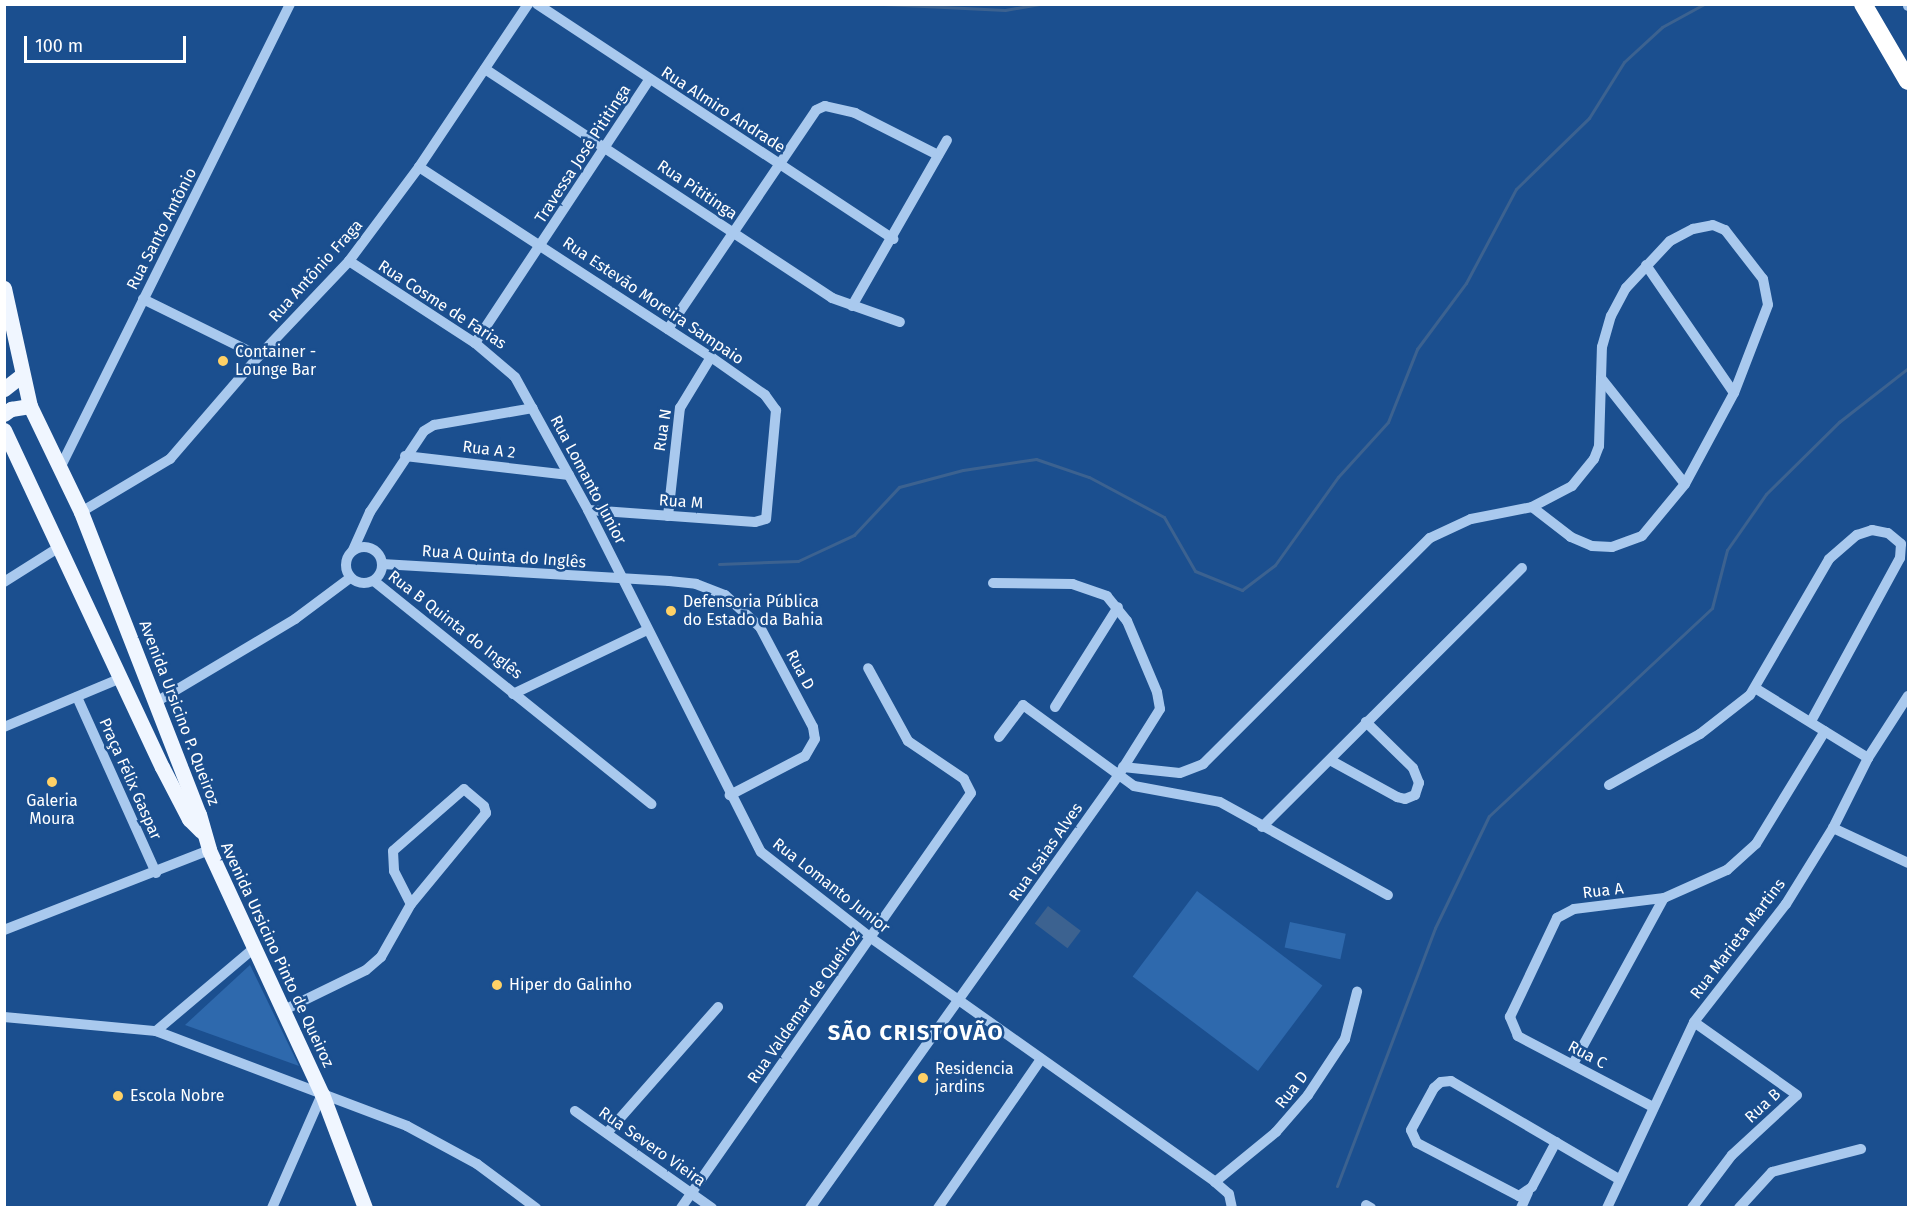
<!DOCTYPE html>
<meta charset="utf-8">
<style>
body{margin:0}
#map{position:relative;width:1913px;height:1212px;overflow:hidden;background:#1b4f8f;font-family:"Fira Sans",sans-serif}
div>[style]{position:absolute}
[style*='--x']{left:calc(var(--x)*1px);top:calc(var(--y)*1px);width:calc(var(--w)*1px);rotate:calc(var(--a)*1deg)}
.green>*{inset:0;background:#2e69ad;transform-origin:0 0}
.water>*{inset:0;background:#3c6290;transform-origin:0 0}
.stream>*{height:3px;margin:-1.5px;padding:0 1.5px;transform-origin:1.5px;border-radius:1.5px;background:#3c6290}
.minor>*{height:10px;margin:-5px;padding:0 5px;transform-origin:5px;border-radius:5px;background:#a9c9ee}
.minor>.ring{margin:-5px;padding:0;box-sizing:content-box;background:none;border:10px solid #a9c9ee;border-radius:50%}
.major>*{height:15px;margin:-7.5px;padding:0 7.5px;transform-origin:7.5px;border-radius:7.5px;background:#f0f6ff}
.highway>*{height:18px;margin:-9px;padding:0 9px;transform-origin:9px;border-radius:9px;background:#fff}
.dots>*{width:16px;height:16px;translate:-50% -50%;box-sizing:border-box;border:3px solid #1b4f8f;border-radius:50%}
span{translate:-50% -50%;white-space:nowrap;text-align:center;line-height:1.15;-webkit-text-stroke:5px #1b4f8f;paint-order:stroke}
.street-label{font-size:16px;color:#fff}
.poi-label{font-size:16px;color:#fff}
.left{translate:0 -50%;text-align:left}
.district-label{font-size:22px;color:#fff;font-weight:700;letter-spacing:1.5px}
.frame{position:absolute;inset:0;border:6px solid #fff;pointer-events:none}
.scale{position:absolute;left:24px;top:36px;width:162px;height:27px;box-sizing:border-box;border:3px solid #fff;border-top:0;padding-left:8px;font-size:18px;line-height:21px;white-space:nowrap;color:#fff;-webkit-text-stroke:4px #1b4f8f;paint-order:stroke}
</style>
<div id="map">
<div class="green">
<div style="left:1197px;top:891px;width:157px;height:107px;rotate:37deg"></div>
<div style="left:1290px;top:922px;width:57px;height:26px;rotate:12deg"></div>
<div style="clip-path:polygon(250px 965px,299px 1066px,185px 1025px)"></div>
</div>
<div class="water">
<div style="left:1048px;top:906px;width:41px;height:22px;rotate:37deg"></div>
</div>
<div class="stream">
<div style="--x:883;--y:4;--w:122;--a:2.8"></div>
<div style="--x:1005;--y:10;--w:35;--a:-10"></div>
<div style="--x:719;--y:564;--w:79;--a:-2.2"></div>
<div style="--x:798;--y:561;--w:62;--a:-24.9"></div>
<div style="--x:854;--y:535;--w:66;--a:-46.8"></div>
<div style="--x:899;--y:487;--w:66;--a:-14.9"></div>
<div style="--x:963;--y:470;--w:74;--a:-8.6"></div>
<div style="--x:1036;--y:459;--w:56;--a:18.8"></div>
<div style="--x:1089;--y:477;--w:85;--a:28.1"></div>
<div style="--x:1164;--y:517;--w:62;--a:60.1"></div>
<div style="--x:1195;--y:571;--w:51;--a:22"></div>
<div style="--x:1242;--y:590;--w:41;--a:-37.1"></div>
<div style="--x:1275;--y:565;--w:108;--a:-54.4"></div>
<div style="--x:1338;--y:477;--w:74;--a:-47.7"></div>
<div style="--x:1388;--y:422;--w:79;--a:-68.3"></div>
<div style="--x:1417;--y:349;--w:82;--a:-53.4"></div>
<div style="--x:1466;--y:283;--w:106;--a:-62"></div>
<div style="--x:1516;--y:189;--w:102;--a:-44.2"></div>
<div style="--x:1589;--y:118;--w:66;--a:-58"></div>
<div style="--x:1624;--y:62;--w:52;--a:-42.6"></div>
<div style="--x:1662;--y:27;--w:48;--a:-28.7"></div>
<div style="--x:1337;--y:1186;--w:276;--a:-69.2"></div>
<div style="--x:1435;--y:928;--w:124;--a:-64.3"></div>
<div style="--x:1489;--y:816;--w:305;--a:-43"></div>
<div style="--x:1712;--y:608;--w:60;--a:-75.5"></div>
<div style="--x:1727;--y:550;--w:68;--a:-55.1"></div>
<div style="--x:1766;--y:494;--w:103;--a:-44.6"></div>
<div style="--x:1839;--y:422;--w:88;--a:-38"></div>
</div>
<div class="minor">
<div style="--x:537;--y:4;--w:427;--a:33.4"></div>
<div style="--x:1908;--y:4;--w:2;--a:90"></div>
<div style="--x:485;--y:69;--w:416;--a:33.4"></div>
<div style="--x:832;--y:298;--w:72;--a:19.4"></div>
<div style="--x:419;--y:167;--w:348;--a:33.1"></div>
<div style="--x:711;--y:357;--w:66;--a:35.1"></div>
<div style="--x:765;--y:395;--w:19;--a:54"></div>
<div style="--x:776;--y:410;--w:109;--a:95.2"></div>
<div style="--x:766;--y:519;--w:11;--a:165"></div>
<div style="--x:755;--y:522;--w:167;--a:-175.9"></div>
<div style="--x:349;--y:261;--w:150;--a:33.1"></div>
<div style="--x:475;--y:343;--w:52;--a:40.4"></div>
<div style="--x:515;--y:377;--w:152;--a:61.2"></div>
<div style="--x:588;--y:510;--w:383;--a:63.2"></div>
<div style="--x:761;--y:852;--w:140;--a:38"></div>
<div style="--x:871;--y:938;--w:422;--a:35.3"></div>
<div style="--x:1215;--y:1182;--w:18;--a:41"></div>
<div style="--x:1229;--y:1194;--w:14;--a:78"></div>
<div style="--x:1646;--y:265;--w:155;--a:55.5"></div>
<div style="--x:143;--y:299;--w:129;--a:26.2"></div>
<div style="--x:852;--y:306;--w:191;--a:-60.2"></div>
<div style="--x:668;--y:329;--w:264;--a:-55.9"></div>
<div style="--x:816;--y:110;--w:10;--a:-24"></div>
<div style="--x:825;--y:106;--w:31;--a:13"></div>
<div style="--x:855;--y:113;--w:93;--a:26.8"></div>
<div style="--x:475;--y:343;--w:315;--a:-56.5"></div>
<div style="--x:1601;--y:378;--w:135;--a:51.6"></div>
<div style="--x:405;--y:456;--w:165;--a:6.6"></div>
<div style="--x:60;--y:468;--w:518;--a:-63.63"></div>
<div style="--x:81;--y:512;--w:104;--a:-30.8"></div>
<div style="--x:170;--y:459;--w:136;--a:-49.2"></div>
<div style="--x:259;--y:356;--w:131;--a:-46.5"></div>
<div style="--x:349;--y:261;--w:117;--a:-53.3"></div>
<div style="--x:419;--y:167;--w:196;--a:-56.2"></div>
<div style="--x:668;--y:516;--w:109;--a:-83.7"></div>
<div style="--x:680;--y:408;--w:60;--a:-58.7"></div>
<div class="ring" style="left:346px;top:547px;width:26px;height:26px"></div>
<div style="--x:353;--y:550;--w:42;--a:-65.9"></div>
<div style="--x:370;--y:512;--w:97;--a:-56.3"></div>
<div style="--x:424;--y:431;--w:12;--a:-31"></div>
<div style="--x:434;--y:425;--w:100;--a:-9.7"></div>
<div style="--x:382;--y:564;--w:288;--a:3.4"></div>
<div style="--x:669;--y:581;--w:27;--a:6"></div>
<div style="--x:696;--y:584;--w:31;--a:21"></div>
<div style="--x:725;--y:595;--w:47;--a:42.4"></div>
<div style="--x:760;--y:627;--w:113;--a:62.1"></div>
<div style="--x:813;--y:727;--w:12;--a:81"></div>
<div style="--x:815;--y:739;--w:20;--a:120"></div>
<div style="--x:805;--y:756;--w:85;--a:152.5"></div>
<div style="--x:374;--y:581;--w:356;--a:38.8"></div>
<div style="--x:4;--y:582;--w:67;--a:-32.3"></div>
<div style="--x:1755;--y:688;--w:133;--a:31.8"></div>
<div style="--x:513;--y:694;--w:148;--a:-25.5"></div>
<div style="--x:77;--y:697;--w:193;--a:65.8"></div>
<div style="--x:156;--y:702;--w:162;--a:-30.8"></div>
<div style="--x:295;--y:619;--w:69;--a:-36.7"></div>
<div style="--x:1055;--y:707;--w:118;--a:-57.8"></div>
<div style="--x:4;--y:727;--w:127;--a:-22.7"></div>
<div style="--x:999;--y:737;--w:40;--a:-53"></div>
<div style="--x:1023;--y:705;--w:137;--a:36.1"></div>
<div style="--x:1134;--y:786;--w:87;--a:10.5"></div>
<div style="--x:1220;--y:802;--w:192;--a:29"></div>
<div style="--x:1330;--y:760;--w:77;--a:28.9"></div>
<div style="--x:1397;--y:797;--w:8;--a:14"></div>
<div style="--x:1405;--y:799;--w:11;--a:-22"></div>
<div style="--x:1415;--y:795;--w:13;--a:-72"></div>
<div style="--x:1419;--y:783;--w:16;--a:-112"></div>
<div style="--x:1413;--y:768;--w:66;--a:-135.6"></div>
<div style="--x:1123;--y:767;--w:57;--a:6"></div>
<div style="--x:1180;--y:773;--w:25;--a:-21"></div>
<div style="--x:1203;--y:764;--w:320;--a:-44.9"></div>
<div style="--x:1430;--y:538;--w:45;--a:-24.9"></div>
<div style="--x:1471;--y:519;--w:62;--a:-11.1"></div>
<div style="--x:1532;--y:507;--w:45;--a:-27.7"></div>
<div style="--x:1572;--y:486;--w:35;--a:-51"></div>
<div style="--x:1594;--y:459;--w:14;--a:-69"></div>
<div style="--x:1599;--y:446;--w:99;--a:-88.3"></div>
<div style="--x:1602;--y:347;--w:32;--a:-74"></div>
<div style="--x:1611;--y:316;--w:32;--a:-62"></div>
<div style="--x:1626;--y:288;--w:64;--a:-46.9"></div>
<div style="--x:1670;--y:241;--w:26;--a:-28"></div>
<div style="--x:1693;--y:229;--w:20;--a:-11"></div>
<div style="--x:1713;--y:225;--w:13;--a:23"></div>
<div style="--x:1725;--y:230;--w:62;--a:52.2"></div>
<div style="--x:1763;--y:279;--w:26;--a:79"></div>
<div style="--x:1768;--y:305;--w:94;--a:111.1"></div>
<div style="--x:1734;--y:393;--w:103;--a:118.3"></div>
<div style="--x:1685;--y:484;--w:67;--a:129.6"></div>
<div style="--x:1642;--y:536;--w:32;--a:160"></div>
<div style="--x:1612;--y:547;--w:20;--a:-177"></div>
<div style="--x:1592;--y:546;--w:23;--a:-157"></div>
<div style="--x:1571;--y:537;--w:49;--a:-142.4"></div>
<div style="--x:1609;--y:785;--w:104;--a:-29.3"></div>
<div style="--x:1700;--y:734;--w:63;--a:-38"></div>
<div style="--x:1750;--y:695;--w:157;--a:-59.8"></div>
<div style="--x:1829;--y:559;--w:37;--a:-41"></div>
<div style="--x:1857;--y:535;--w:16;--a:-18"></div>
<div style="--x:1872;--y:530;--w:16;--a:11"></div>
<div style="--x:1888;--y:533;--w:17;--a:40"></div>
<div style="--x:1901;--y:544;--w:14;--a:94"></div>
<div style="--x:1900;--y:558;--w:186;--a:118.6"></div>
<div style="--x:1262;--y:827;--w:367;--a:-44.9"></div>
<div style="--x:1833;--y:828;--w:83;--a:25"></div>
<div style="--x:4;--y:930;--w:220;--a:-21.3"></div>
<div style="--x:282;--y:1011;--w:93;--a:-26"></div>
<div style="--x:366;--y:970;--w:20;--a:-41"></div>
<div style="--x:381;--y:957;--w:61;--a:-60.5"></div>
<div style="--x:411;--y:904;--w:118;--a:-50.5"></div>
<div style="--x:486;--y:813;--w:7;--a:-106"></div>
<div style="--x:484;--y:806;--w:26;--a:-140"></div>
<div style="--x:464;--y:789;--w:94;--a:138.9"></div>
<div style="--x:393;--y:851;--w:20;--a:87"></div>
<div style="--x:394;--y:871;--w:37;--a:63"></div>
<div style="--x:4;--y:1017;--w:153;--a:5.3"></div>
<div style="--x:156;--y:1031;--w:268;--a:20.7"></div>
<div style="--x:407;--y:1126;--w:80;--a:28.5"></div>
<div style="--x:477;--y:1164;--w:74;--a:36.7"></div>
<div style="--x:156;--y:1031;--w:127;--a:-40.2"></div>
<div style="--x:1573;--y:1064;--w:189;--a:-61.3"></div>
<div style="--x:1653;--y:1107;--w:153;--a:-152.3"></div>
<div style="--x:1518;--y:1036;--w:21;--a:-113"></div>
<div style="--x:1510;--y:1017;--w:110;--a:-64.6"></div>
<div style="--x:1557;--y:918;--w:19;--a:-28"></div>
<div style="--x:1574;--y:909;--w:91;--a:-7"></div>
<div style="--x:1664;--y:898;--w:69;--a:-24"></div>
<div style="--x:1727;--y:870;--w:39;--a:-42"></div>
<div style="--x:1756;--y:844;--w:132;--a:-58.6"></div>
<div style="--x:575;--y:1111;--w:168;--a:35.3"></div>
<div style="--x:607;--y:1133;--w:168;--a:-48.6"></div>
<div style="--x:1556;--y:1142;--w:51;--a:118.1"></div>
<div style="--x:1532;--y:1187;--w:16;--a:145"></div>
<div style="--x:1519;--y:1196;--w:115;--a:-152.5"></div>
<div style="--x:1417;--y:1143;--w:14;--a:-115"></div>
<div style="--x:1411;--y:1130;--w:48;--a:-61.3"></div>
<div style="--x:1434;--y:1088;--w:9;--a:-41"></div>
<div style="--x:1441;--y:1082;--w:10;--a:-6"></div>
<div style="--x:1451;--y:1081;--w:194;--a:30.3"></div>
<div style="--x:1215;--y:1182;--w:79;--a:-39.3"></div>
<div style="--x:1276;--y:1132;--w:49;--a:-49.1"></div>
<div style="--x:1308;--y:1095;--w:67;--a:-56.5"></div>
<div style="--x:1345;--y:1039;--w:49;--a:-75.7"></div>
<div style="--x:1366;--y:1205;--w:6;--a:31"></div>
<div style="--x:272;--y:1208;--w:124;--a:-66.3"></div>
<div style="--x:681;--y:1208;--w:506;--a:-55.05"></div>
<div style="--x:971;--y:793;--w:16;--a:-117"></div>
<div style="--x:964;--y:779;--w:68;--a:-145.8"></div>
<div style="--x:908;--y:741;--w:83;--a:-118.7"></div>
<div style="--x:810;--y:1208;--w:531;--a:-54.51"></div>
<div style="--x:1118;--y:776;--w:79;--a:-57.9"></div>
<div style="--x:1160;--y:709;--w:17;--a:-100"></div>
<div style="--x:1157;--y:692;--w:77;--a:-112.9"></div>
<div style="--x:1127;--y:621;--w:32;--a:-129"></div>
<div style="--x:1107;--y:596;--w:36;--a:-161"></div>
<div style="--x:1073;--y:584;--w:80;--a:-179.3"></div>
<div style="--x:938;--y:1208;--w:181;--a:-55.3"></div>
<div style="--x:1521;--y:1208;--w:17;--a:-66"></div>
<div style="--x:1607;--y:1208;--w:205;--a:-64.9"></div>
<div style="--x:1694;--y:1022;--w:150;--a:-52.1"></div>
<div style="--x:1786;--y:904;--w:89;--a:-58.3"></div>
<div style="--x:1833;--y:828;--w:78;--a:-63.4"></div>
<div style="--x:1868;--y:758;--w:74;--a:-57.2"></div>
<div style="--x:1692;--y:1208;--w:66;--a:-53"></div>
<div style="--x:1732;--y:1155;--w:88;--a:-42.7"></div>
<div style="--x:1797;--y:1095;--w:126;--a:-144.7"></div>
<div style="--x:1739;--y:1208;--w:49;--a:-47.5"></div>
<div style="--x:1772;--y:1172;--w:92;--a:-14.5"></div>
</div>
<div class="major">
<div style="--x:4;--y:288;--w:121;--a:77.6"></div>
<div style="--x:30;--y:406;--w:118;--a:64.3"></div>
<div style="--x:81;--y:512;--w:324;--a:68.7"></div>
<div style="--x:199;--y:814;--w:37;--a:74"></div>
<div style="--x:209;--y:850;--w:269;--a:65.2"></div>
<div style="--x:322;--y:1094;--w:122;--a:69.3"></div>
<div style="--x:4;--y:389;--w:23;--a:-38"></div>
<div style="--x:4;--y:414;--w:9;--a:-36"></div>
<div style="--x:11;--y:409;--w:19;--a:-9"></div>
<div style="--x:4;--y:430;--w:372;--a:64.9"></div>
<div style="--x:162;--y:767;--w:59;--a:62.6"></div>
<div style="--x:189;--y:819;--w:17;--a:45"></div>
</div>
<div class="highway">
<div style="--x:1863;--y:4;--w:89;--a:59.7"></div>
</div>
<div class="dots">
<div style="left:223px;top:361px;background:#ffd166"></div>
<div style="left:671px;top:611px;background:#ffd166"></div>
<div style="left:52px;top:782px;background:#ffd166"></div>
<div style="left:497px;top:985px;background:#ffd166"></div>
<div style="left:923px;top:1078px;background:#ffd166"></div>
<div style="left:118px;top:1096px;background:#ffd166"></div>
</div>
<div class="street-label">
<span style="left:723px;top:110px;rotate:33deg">Rua Almiro Andrade</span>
<span style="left:583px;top:154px;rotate:-57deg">Travessa José Pititinga</span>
<span style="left:697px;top:190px;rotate:34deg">Rua Pititinga</span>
<span style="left:162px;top:229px;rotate:-63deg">Rua Santo Antônio</span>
<span style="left:316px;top:271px;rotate:-48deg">Rua Antônio Fraga</span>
<span style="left:653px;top:301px;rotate:34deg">Rua Estevão Moreira Sampaio</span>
<span style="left:442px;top:305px;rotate:33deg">Rua Cosme de Farias</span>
<span style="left:663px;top:430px;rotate:-81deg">Rua N</span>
<span style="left:489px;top:450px;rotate:7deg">Rua A 2</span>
<span style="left:588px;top:480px;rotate:62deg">Rua Lomanto Junior</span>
<span style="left:681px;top:502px;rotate:4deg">Rua M</span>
<span style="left:504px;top:557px;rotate:4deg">Rua A Quinta do Inglês</span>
<span style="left:455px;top:625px;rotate:38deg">Rua B Quinta do Inglês</span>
<span style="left:800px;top:670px;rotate:62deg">Rua D</span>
<span style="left:179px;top:713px;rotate:69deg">Avenida Ursicino P. Queiroz</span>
<span style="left:130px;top:779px;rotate:66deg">Praça Félix Gaspar</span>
<span style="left:1046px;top:852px;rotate:-55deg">Rua Isaias Alves</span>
<span style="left:831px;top:886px;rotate:38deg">Rua Lomanto Junior</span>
<span style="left:1603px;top:891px;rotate:-7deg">Rua A</span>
<span style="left:1738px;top:939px;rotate:-53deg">Rua Marieta Martins</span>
<span style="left:277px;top:955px;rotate:65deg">Avenida Ursicino Pinto de Queiroz</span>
<span style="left:804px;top:1007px;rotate:-55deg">Rua Valdemar de Queiroz</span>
<span style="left:1587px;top:1055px;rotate:28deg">Rua C</span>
<span style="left:1292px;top:1090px;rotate:-52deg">Rua D</span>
<span style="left:1763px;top:1106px;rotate:-43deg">Rua B</span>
<span style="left:652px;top:1147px;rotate:35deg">Rua Severo Vieira</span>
</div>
<div class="poi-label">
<span class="left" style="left:235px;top:361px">Container -<br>Lounge Bar</span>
<span class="left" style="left:683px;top:611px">Defensoria Pública<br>do Estado da Bahia</span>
<span style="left:52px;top:810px">Galeria<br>Moura</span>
<span class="left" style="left:509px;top:985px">Hiper do Galinho</span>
<span class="left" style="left:935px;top:1078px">Residencia<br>jardins</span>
<span class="left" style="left:130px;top:1096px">Escola Nobre</span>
</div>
<div class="district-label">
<span style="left:916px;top:1033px">SÃO CRISTOVÃO</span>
</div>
<div class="frame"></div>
<div class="scale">100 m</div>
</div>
